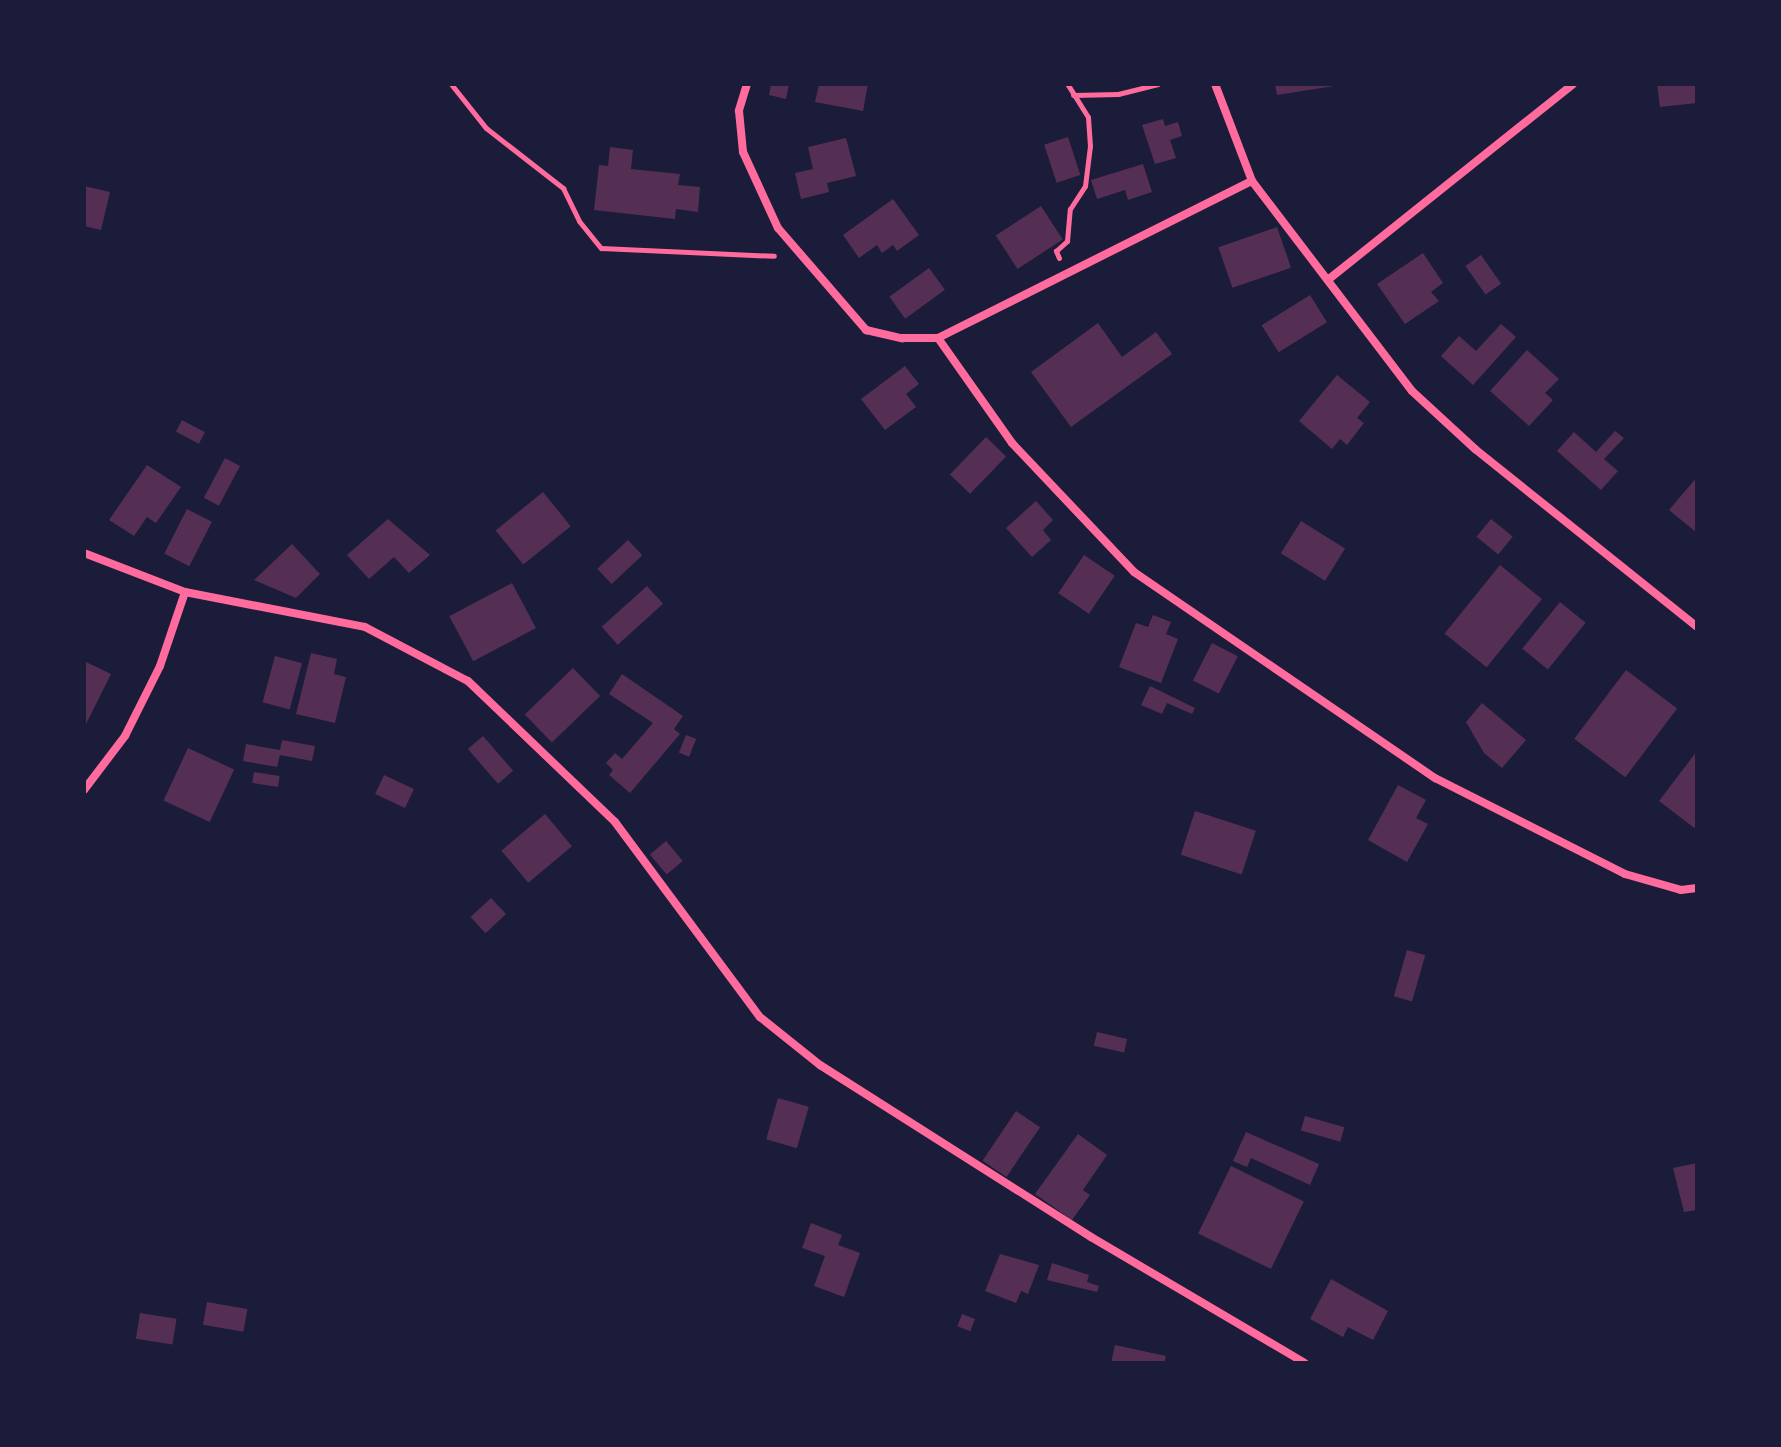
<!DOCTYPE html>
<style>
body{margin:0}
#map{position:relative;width:1781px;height:1447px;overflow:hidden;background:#1b1b3a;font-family:Quicksand,sans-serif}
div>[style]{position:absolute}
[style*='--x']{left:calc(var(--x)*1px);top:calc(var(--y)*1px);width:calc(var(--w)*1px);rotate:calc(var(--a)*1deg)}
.building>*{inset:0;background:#542f53;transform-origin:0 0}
.path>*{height:5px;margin:-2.5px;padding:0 2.5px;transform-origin:2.5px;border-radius:2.5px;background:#ff6b9d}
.minor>*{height:8px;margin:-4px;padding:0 4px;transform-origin:4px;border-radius:4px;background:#ff6b9d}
span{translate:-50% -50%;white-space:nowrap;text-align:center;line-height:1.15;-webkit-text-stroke:8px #1b1b3a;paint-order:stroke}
.frame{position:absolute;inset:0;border:86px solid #1b1b3a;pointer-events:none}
</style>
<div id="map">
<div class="building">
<div style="clip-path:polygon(771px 84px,789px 84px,786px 99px,769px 95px)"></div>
<div style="clip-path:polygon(819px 84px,868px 84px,863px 111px,815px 102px)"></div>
<div style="clip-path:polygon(1275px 84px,1334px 84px,1334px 86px,1277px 95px)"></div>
<div style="clip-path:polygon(1657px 84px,1697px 84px,1697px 103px,1660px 107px)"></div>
<div style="clip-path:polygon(1163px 119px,1165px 126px,1178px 122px,1182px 136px,1170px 140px,1176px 158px,1155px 164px,1142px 125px)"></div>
<div style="left:1068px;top:137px;width:40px;height:25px;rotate:72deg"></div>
<div style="clip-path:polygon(846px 138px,856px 176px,827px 183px,829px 192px,801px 199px,795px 173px,813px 169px,808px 147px)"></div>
<div style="clip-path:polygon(610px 147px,633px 150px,631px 169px,680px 174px,678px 185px,700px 187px,698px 212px,676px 209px,675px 219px,594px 210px,599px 165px,608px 166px)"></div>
<div style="clip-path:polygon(1143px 164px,1152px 192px,1128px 200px,1125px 190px,1097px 199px,1091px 180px)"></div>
<div style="clip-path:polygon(84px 186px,110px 192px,101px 230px,84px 226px)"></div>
<div style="clip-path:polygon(893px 199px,919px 235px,897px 251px,893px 245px,882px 253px,877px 245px,859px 258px,843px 235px)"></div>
<div style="left:1041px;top:206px;width:40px;height:54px;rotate:57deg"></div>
<div style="left:1277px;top:227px;width:43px;height:62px;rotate:71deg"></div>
<div style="clip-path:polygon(1423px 253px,1443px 283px,1431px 292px,1439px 301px,1405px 324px,1377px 284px)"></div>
<div style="left:1481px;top:255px;width:35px;height:19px;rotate:55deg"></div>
<div style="left:929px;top:268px;width:27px;height:49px;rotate:54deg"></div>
<div style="left:1310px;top:295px;width:32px;height:57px;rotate:58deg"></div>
<div style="clip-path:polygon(1098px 323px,1122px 357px,1156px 332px,1172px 354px,1071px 427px,1031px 372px)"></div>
<div style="clip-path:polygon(1501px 324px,1516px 337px,1473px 385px,1441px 356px,1459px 336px,1476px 351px)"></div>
<div style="clip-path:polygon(1527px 350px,1559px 379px,1545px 393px,1553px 400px,1529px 426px,1490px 391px)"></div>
<div style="clip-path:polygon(905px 366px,919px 384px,906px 394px,916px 407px,885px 430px,861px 399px)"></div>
<div style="clip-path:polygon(1337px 375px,1370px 402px,1357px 418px,1364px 423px,1347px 445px,1340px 439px,1332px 449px,1299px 421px)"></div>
<div style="left:182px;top:420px;width:26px;height:13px;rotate:28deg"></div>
<div style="clip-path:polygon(1615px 431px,1624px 438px,1604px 459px,1618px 471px,1601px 490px,1557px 451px,1574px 432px,1596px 452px)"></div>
<div style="left:986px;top:437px;width:28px;height:52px;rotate:44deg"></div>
<div style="left:225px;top:458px;width:17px;height:45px;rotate:28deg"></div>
<div style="clip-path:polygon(147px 465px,181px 487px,156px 523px,147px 517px,134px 536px,109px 520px)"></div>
<div style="clip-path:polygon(1697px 477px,1697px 533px,1669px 510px)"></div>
<div style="left:543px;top:492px;width:44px;height:61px;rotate:51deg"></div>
<div style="clip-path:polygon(1036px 501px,1053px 520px,1043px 530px,1051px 540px,1032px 557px,1006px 528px)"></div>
<div style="left:187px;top:509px;width:28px;height:50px;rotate:27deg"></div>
<div style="clip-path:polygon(388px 519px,430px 555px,409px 573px,394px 557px,369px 579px,347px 555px)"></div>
<div style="left:1491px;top:519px;width:28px;height:23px;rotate:39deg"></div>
<div style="left:1301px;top:521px;width:52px;height:38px;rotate:32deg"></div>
<div style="left:628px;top:540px;width:21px;height:42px;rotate:47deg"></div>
<div style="clip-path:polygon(292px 544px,320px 574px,296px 598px,254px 580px)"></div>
<div style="left:1084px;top:555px;width:37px;height:46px;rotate:34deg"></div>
<div style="left:1500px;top:565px;width:54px;height:88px;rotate:39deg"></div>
<div style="left:512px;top:583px;width:51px;height:71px;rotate:62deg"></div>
<div style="left:647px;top:586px;width:24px;height:61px;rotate:48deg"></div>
<div style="left:1560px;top:602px;width:33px;height:60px;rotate:39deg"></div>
<div style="clip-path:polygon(1153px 615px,1171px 622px,1166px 634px,1178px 639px,1161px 683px,1119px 667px,1136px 623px,1148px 627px)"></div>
<div style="left:1212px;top:643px;width:29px;height:42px;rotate:27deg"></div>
<div style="clip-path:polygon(311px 653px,337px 659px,334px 674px,346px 677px,335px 723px,296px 714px)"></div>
<div style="left:275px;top:656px;width:28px;height:48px;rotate:15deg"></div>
<div style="clip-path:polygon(84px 661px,111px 674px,84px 728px)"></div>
<div style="left:573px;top:668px;width:39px;height:67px;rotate:46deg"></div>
<div style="left:1626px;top:670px;width:64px;height:86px;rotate:37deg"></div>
<div style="clip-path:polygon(622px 674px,683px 716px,674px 729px,680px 734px,630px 793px,609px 775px,613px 770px,606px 763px,615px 753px,622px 759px,653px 723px,609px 694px)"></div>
<div style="clip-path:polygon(1150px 686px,1195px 708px,1192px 714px,1167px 703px,1162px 714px,1141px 705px)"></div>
<div style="clip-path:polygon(1482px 703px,1526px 740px,1502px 768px,1484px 753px,1466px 722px)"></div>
<div style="left:686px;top:735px;width:11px;height:19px;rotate:22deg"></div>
<div style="left:483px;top:736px;width:46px;height:20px;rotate:49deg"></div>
<div style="clip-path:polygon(282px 740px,315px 746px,312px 761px,280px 755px,277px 767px,243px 761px,246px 744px,280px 750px)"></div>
<div style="left:188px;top:748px;width:51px;height:58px;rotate:25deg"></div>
<div style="clip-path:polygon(1697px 751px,1697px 830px,1659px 801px)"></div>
<div style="left:254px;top:772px;width:26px;height:11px;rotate:9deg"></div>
<div style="left:384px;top:775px;width:33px;height:21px;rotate:25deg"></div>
<div style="clip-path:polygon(1398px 785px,1426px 800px,1416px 818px,1428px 824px,1407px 862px,1368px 840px)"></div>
<div style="left:1195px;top:811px;width:64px;height:46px;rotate:18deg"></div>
<div style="left:545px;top:814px;width:42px;height:57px;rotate:50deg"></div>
<div style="left:666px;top:841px;width:26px;height:21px;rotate:50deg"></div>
<div style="left:491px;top:898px;width:22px;height:28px;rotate:47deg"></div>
<div style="left:1407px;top:950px;width:19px;height:48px;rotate:16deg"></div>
<div style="left:1097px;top:1032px;width:31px;height:14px;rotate:13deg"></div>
<div style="left:778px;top:1098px;width:32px;height:43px;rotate:16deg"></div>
<div style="left:1016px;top:1111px;width:29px;height:60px;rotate:34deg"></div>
<div style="left:1305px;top:1116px;width:41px;height:15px;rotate:16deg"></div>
<div style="clip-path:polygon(1246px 1132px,1319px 1164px,1310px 1185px,1251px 1158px,1247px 1167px,1233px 1161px)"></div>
<div style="clip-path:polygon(1078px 1134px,1107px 1155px,1083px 1190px,1090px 1195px,1072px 1220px,1035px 1194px)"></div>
<div style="clip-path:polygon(1697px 1163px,1697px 1210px,1684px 1212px,1673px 1168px)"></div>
<div style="left:1231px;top:1166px;width:81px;height:75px;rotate:26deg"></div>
<div style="clip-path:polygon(811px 1223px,842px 1235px,838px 1245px,860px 1253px,844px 1297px,814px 1286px,825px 1256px,802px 1248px)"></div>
<div style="clip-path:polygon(1000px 1254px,1039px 1265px,1028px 1294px,1021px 1291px,1016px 1303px,985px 1291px)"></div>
<div style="clip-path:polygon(1052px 1263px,1089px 1275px,1087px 1282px,1099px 1286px,1097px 1292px,1047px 1280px)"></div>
<div style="clip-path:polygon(1331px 1279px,1388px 1311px,1373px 1340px,1348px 1327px,1343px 1337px,1310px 1319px)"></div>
<div style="left:207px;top:1302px;width:41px;height:23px;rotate:10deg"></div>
<div style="left:140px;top:1313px;width:37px;height:26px;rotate:9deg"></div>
<div style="left:962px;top:1314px;width:14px;height:13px;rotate:21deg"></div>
<div style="clip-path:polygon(1115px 1345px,1166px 1356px,1164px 1363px,1111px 1363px)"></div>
</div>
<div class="path">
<div style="--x:451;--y:84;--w:56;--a:51.5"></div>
<div style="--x:486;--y:128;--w:98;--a:37.9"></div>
<div style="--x:563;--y:188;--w:37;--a:64"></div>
<div style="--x:579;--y:221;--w:35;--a:51"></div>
<div style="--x:601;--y:248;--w:173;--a:2.6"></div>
<div style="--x:1073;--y:95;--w:45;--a:-1.3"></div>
<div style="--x:1118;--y:94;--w:41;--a:-14"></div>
<div style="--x:1059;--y:258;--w:8;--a:-113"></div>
<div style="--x:1056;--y:251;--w:15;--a:-42"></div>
<div style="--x:1067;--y:241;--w:32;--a:-85"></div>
<div style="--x:1070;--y:209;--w:27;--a:-57"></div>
<div style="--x:1085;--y:186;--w:40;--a:-82.9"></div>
<div style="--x:1090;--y:146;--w:29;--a:-94"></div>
<div style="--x:1088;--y:117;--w:39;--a:-122"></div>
</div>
<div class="minor">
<div style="--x:747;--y:84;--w:28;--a:107"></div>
<div style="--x:739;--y:111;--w:41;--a:84.4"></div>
<div style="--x:743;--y:152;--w:84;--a:65.3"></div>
<div style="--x:778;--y:228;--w:135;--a:49.2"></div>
<div style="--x:866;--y:330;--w:37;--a:13"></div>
<div style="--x:902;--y:338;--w:36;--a:0"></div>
<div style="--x:938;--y:338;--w:128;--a:54.8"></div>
<div style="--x:1012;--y:443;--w:178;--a:46.6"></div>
<div style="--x:1134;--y:572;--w:365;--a:34.4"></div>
<div style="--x:1435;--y:778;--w:213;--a:26.8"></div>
<div style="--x:1625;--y:874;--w:58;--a:15.9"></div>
<div style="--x:1681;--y:890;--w:16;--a:-7"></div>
<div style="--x:1215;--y:84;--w:104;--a:69.1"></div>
<div style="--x:1252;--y:181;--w:264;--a:52.7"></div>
<div style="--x:1412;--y:391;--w:86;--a:42.6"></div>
<div style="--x:1475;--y:449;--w:285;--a:38.7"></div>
<div style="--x:1329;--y:279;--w:312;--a:-38.6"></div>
<div style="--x:938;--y:338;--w:351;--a:-26.6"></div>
<div style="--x:84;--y:553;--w:108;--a:21.1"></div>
<div style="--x:185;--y:592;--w:183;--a:11"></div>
<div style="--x:365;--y:627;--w:116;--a:27.7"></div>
<div style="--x:468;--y:681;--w:204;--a:43.8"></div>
<div style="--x:615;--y:822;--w:243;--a:53.4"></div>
<div style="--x:760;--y:1017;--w:77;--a:38.7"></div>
<div style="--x:820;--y:1065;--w:321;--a:32.4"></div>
<div style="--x:1091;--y:1237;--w:248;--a:30.5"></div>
<div style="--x:84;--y:790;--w:68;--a:-52.8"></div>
<div style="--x:125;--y:736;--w:78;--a:-63.4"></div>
<div style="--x:160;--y:666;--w:78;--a:-71.3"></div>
</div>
<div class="frame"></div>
</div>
